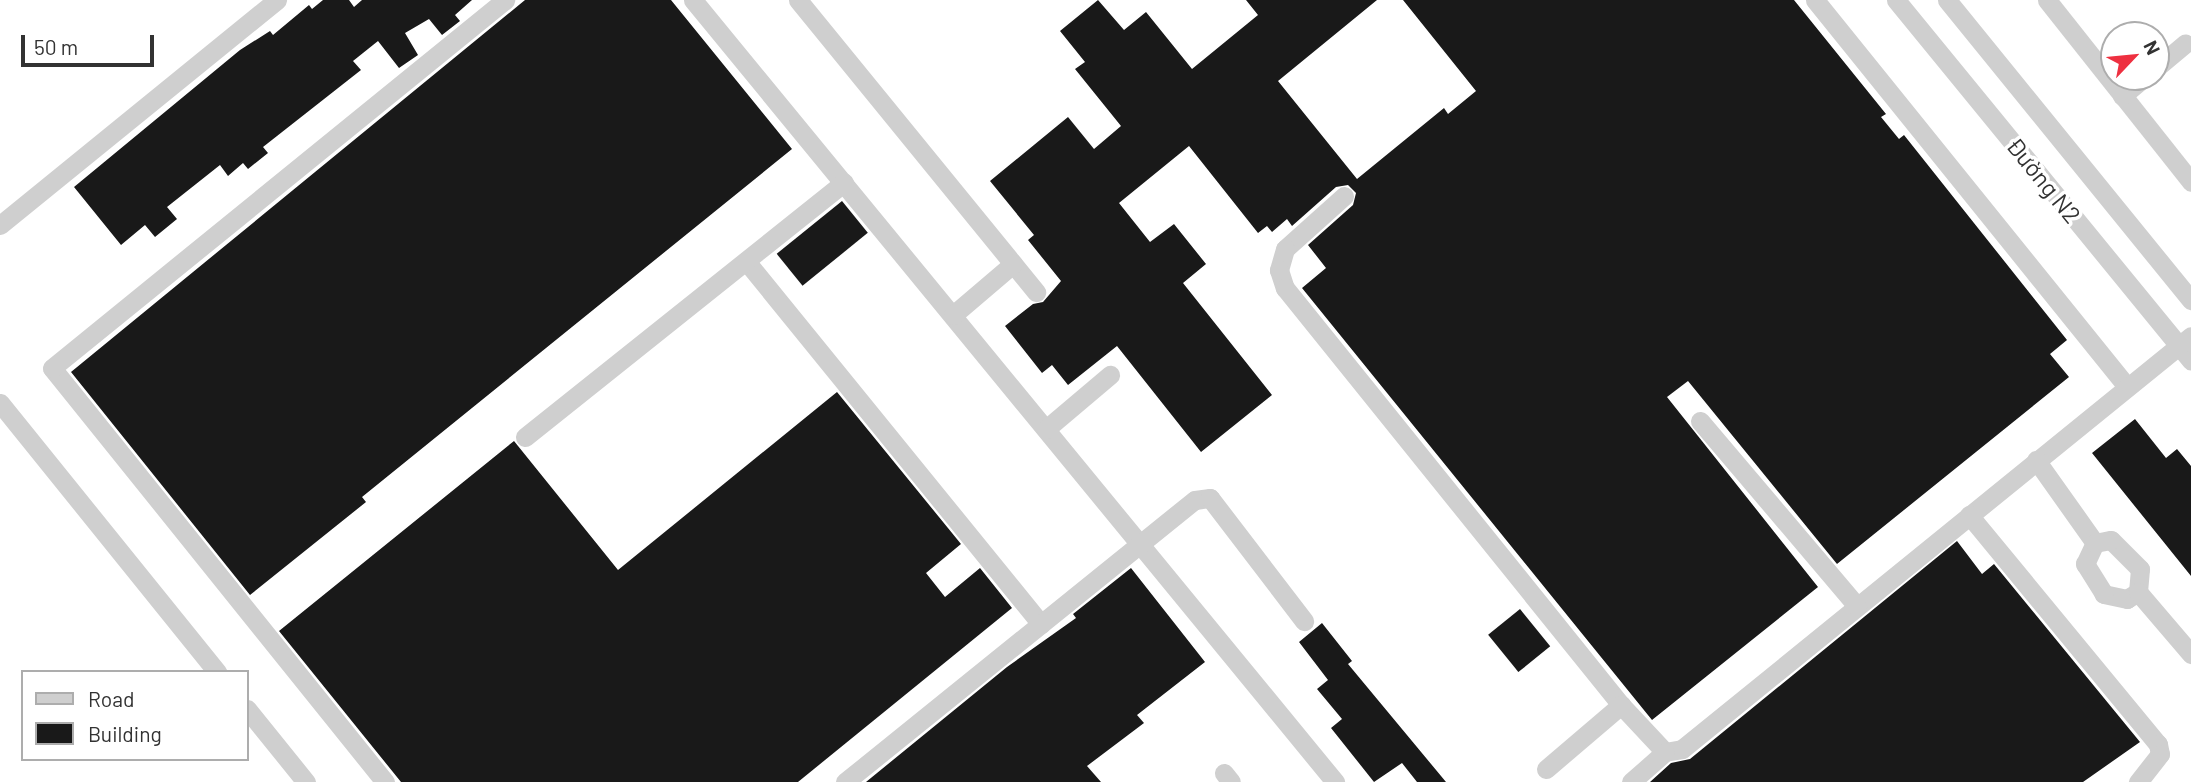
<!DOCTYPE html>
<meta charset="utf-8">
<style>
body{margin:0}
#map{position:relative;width:2191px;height:782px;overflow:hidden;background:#fff;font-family:Barlow,sans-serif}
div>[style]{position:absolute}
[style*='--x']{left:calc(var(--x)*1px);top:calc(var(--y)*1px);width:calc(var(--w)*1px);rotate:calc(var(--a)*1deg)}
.building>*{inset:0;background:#191919;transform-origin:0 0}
.minor>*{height:19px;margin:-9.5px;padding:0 9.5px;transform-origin:9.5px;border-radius:9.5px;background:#cfcfcf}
span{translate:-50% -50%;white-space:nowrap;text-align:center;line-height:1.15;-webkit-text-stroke:7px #fff;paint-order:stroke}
.street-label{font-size:24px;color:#323232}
.legend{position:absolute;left:21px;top:670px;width:228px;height:91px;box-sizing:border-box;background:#fff;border:2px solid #adadad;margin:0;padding:9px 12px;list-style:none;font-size:21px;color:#323232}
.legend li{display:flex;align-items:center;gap:14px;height:35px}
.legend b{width:35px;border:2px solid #adadad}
.north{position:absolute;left:2100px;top:21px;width:70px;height:70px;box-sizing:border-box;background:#fff;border:2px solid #adadad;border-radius:50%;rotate:64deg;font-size:19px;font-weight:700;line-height:28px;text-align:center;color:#323232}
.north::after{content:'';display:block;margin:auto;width:24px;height:32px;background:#ee3040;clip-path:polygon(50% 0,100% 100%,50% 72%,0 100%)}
.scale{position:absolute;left:21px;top:35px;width:133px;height:32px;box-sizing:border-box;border:4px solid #323232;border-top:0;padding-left:9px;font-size:21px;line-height:24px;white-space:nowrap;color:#323232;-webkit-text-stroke:5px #fff;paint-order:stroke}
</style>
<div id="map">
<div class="building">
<div style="clip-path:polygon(323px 0,349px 0,354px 7px,362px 0,472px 0,455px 15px,460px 21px,442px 35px,429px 19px,405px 33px,418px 55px,399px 68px,378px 41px,353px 61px,361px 70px,263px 147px,268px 153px,248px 169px,243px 163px,228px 176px,220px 165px,167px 207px,177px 219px,155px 237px,145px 225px,121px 245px,74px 187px,240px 50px,270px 31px,273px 35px,309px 5px,312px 9px)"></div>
<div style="clip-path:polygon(525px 0,671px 0,792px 149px,362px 497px,366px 502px,250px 595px,71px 372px)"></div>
<div style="clip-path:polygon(1098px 0,1124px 30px,1146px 12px,1192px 69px,1258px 15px,1246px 0,1377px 0,1278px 81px,1357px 179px,1444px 108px,1448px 114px,1476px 91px,1403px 0,1794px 0,1886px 114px,1881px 117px,1899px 139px,1904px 135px,2067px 340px,2050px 354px,2069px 377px,1837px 564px,1688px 381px,1667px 397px,1818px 587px,1652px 720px,1302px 288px,1326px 268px,1308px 245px,1353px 205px,1356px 193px,1348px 185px,1336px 187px,1292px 226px,1287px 219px,1272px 232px,1267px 226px,1258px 233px,1189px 146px,1119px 203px,1150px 242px,1174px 224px,1206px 264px,1183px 283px,1272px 395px,1201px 452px,1117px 346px,1068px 385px,1052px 365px,1042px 373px,1005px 326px,1033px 304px,1043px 302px,1061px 281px,1028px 240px,1034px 235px,990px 181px,1068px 117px,1094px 149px,1121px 126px,1075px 69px,1085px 62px,1060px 31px)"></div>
<div style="left:842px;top:201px;width:41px;height:84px;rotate:51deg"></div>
<div style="clip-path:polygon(837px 392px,961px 544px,926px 573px,945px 597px,980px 568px,1012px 608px,798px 782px,401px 782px,279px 631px,514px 441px,618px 570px)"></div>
<div style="clip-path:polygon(2135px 419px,2166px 458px,2177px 449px,2191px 466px,2191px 576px,2092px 453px)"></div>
<div style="clip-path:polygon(1957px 541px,1982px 574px,1994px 564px,2140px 742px,2083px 782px,1650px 782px,1671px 763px,1690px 759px)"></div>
<div style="clip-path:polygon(1131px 568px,1205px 662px,1137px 715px,1144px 723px,1087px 766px,1101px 782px,866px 782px,1007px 667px,1076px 618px,1073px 614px)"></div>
<div style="left:1520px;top:609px;width:48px;height:41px;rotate:51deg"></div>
<div style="clip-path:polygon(1322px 623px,1352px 661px,1348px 664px,1446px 782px,1417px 782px,1402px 763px,1374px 782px,1331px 728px,1342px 719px,1317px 689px,1328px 680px,1299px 642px)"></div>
</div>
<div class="minor">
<div style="--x:693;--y:0;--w:1012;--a:50.61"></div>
<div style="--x:798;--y:0;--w:377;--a:50.8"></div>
<div style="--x:1815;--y:0;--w:497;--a:51.1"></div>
<div style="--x:1896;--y:0;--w:466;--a:50.7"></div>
<div style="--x:1947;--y:0;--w:387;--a:50.9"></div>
<div style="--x:2047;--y:0;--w:232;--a:51.6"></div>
<div style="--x:2156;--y:68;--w:38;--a:-40"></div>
<div style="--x:2122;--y:96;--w:30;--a:-40"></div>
<div style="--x:1344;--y:196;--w:79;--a:138.1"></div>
<div style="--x:1285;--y:249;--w:22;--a:106"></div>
<div style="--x:1279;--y:270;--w:19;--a:72"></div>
<div style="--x:1285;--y:288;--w:536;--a:51.14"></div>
<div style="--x:1621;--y:705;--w:64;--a:46.9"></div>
<div style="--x:1665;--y:752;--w:17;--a:-10"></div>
<div style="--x:1682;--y:749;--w:655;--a:-39.06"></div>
<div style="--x:0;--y:225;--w:357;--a:-39.1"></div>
<div style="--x:746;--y:261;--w:468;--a:50.9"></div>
<div style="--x:953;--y:315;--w:79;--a:-40.4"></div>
<div style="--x:0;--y:403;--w:346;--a:51.1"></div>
<div style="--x:1700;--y:421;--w:243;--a:49.7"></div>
<div style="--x:1046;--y:429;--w:84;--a:-40.2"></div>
<div style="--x:525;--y:437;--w:408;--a:-38.6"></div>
<div style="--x:2036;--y:460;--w:102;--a:54.6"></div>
<div style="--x:1969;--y:515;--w:297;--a:50.5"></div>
<div style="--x:2158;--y:744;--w:10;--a:79"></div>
<div style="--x:2160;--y:754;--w:36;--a:128"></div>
<div style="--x:2111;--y:540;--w:41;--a:45"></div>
<div style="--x:2140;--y:569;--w:23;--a:95"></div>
<div style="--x:2138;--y:592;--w:13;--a:148"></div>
<div style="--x:2127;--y:599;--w:24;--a:-168"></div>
<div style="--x:2104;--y:594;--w:36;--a:-122"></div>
<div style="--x:2085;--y:564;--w:23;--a:-65"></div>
<div style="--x:2095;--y:543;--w:16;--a:-11"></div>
<div style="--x:2138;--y:592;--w:82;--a:49.5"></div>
<div style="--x:247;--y:709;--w:94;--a:51.1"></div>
<div style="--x:1546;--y:769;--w:99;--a:-40.5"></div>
<div style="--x:1224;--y:773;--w:11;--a:52"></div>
<div style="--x:385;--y:782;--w:531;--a:-128.81"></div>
<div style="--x:52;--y:368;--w:584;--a:-39.09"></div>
<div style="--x:845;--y:782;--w:449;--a:-38.9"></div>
<div style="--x:1195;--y:500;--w:15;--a:-8"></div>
<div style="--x:1210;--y:498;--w:155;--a:52.6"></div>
<div style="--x:1631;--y:782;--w:45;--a:-41.4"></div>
</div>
<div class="street-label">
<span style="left:2044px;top:180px;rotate:51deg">Đường N2</span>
</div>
<ul class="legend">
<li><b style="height:9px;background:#cfcfcf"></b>Road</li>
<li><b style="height:19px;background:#191919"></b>Building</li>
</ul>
<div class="north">N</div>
<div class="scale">50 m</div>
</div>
